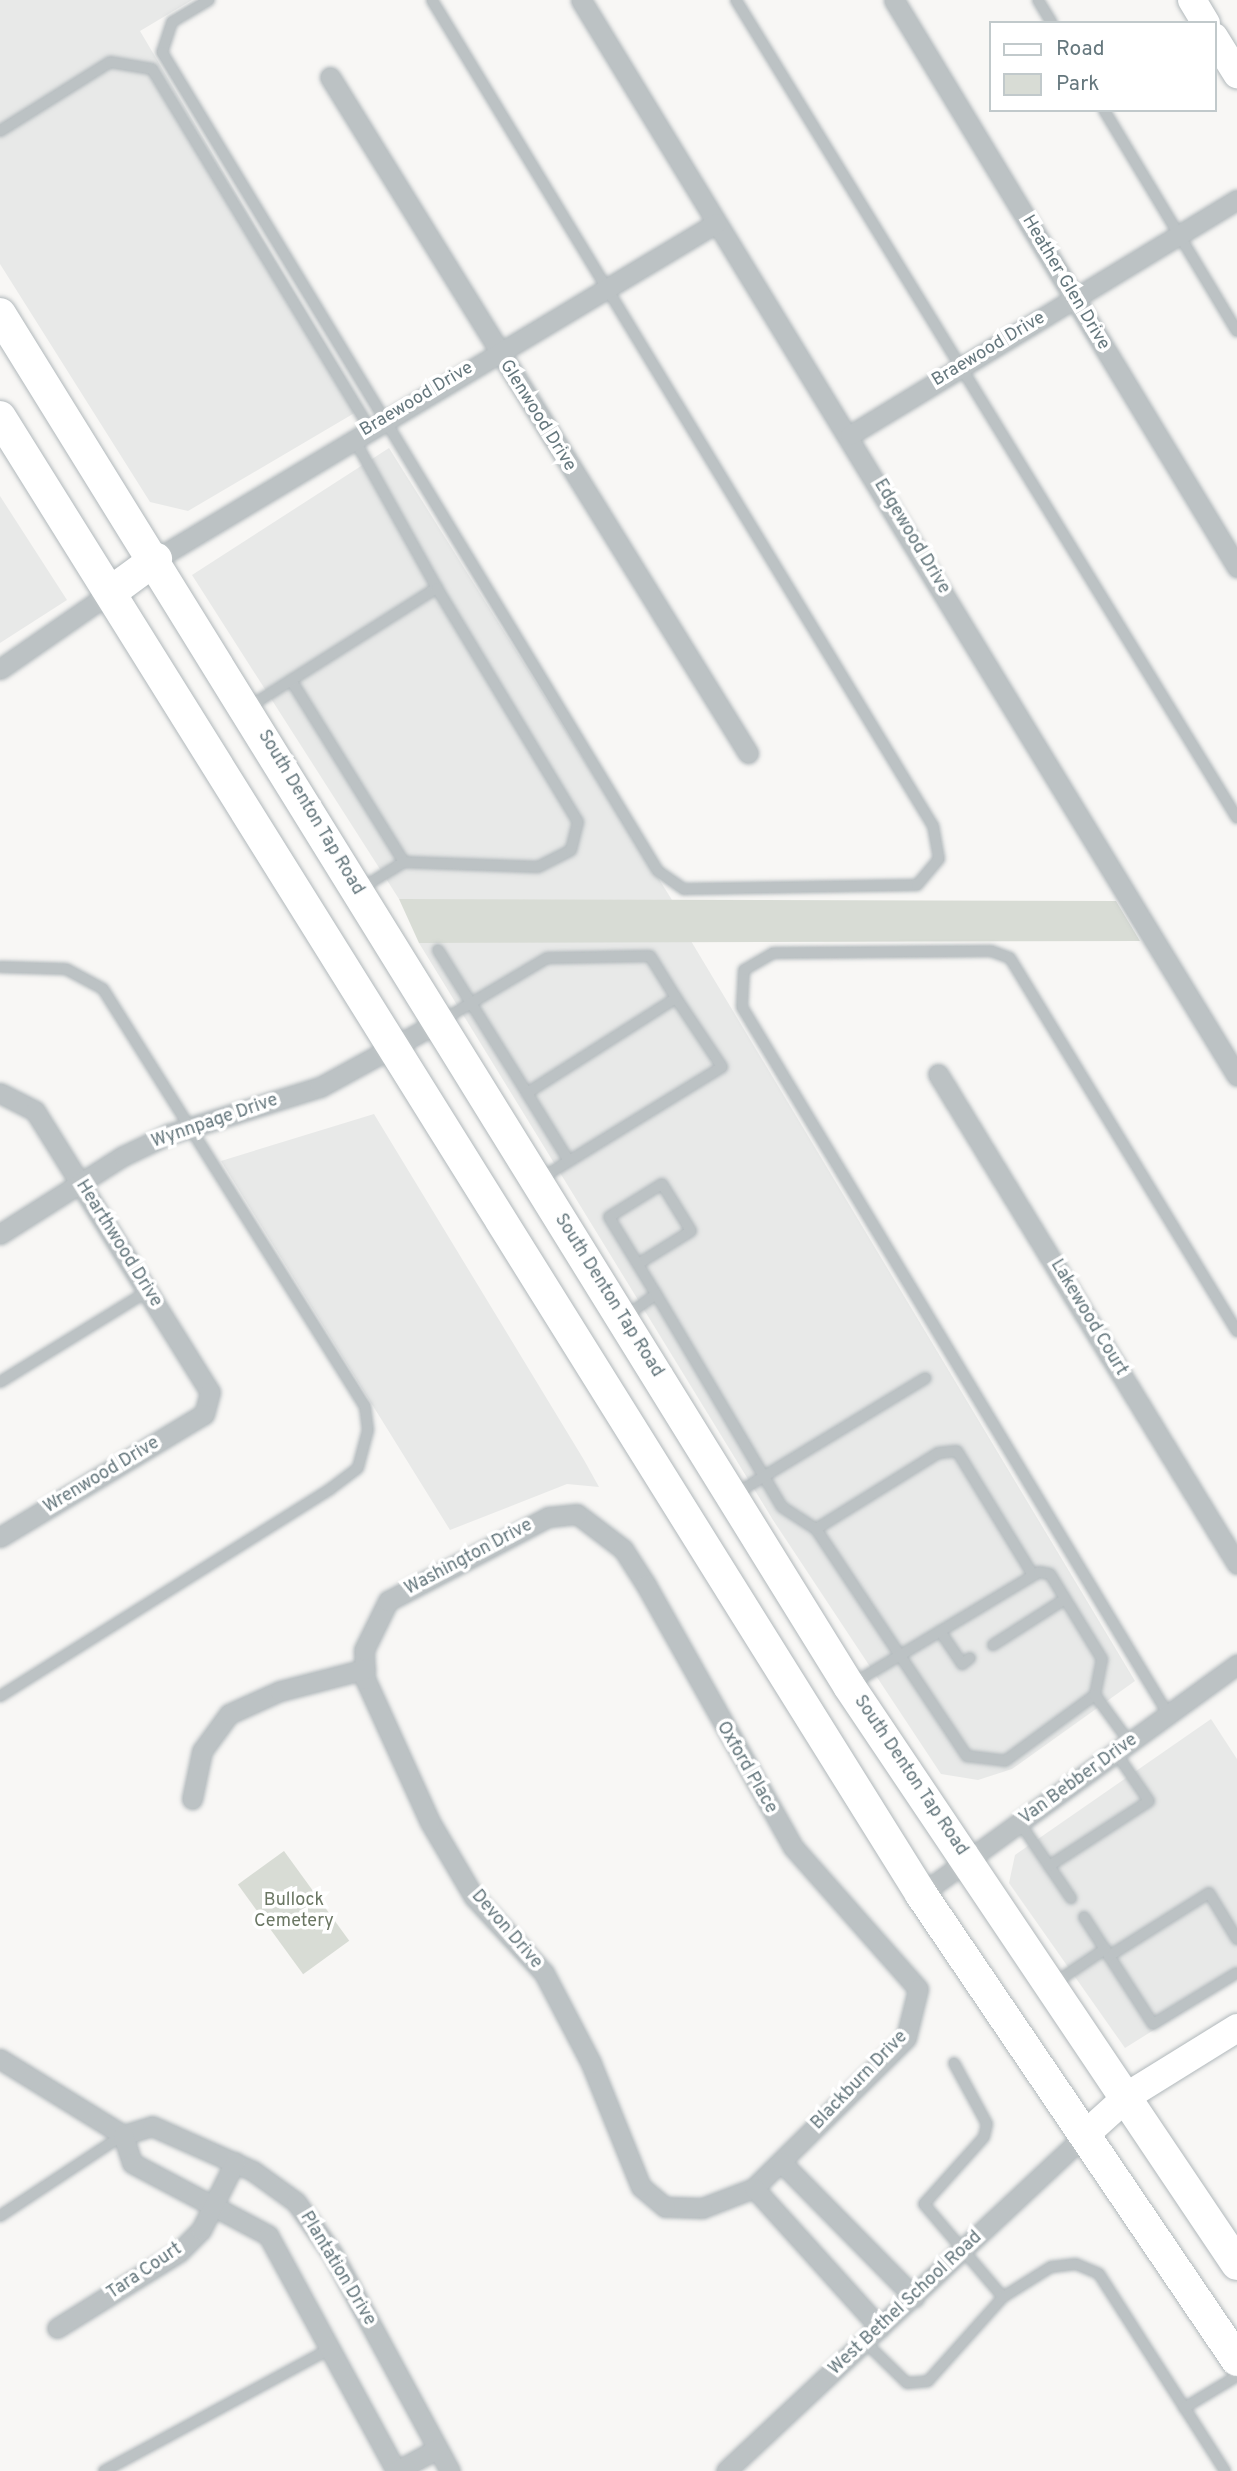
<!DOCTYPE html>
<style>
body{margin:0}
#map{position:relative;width:1237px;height:2471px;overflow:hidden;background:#f8f7f5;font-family:Overpass,sans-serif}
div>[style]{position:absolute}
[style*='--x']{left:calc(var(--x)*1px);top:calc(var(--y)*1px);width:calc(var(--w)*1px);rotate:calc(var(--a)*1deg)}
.built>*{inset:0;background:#e8e9e8}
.green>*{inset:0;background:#d8dcd5;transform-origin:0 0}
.roads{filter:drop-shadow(0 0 2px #b1b8bb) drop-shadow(0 0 2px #b1b8bb)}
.lane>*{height:10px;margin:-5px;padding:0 5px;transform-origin:5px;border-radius:5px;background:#bcc2c4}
.street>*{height:19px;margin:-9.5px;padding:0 9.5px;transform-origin:9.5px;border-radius:9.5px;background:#bcc2c4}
.secondary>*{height:28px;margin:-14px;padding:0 14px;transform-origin:14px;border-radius:14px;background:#fff}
.primary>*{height:32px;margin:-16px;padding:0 16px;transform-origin:16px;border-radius:16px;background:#fff}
span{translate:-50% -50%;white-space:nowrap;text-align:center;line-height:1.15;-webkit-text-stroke:7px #fff;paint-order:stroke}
.street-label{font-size:18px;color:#65777d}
.park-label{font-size:18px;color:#6a7663}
.legend{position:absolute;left:989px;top:21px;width:228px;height:91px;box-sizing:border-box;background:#fff;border:2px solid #c1c9cb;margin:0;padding:9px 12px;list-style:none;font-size:21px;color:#65777d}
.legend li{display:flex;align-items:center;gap:14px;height:35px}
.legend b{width:35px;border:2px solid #c1c9cb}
</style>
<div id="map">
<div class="built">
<div style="clip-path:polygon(0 0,192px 0,140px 31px,363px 408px,188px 511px,150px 502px,0 264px)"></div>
<div style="clip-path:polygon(389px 448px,672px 900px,399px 899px,192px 575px)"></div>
<div style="clip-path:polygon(0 496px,67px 600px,0 643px)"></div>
<div style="clip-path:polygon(691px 941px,1135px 1681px,1012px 1769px,978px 1780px,941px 1774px,773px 1520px,419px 943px)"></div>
<div style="clip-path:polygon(374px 1114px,584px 1460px,599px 1487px,567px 1484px,450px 1530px,221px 1161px)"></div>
<div style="clip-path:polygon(1211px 1719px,1237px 1759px,1237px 1978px,1125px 2048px,1009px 1883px,1015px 1855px)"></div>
</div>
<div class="green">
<div style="clip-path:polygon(399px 899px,1116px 901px,1140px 941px,419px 943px)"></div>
<div style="left:284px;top:1851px;width:111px;height:57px;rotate:54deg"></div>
</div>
<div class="roads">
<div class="lane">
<div style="--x:209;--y:0;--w:43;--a:149.3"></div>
<div style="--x:172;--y:22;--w:32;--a:108"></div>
<div style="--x:162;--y:52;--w:957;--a:58.8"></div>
<div style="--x:658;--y:871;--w:32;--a:35"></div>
<div style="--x:684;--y:889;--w:233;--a:-1"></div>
<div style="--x:917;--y:885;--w:34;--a:-50"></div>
<div style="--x:939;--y:859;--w:34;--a:-100"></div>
<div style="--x:933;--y:826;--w:966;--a:-121.24"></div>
<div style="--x:736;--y:0;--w:959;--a:58.51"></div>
<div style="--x:1038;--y:0;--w:27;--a:59"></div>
<div style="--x:1104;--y:110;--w:258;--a:59"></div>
<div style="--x:0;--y:131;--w:130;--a:-32.1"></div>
<div style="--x:110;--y:62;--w:43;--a:9.5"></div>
<div style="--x:152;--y:69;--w:421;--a:58.8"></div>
<div style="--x:291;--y:680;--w:214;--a:58.2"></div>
<div style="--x:404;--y:862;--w:52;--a:148.5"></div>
<div style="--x:247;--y:708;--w:225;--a:-32.3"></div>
<div style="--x:437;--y:588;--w:171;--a:-119.1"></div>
<div style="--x:404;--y:862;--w:134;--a:2.1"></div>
<div style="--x:538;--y:867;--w:37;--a:-27"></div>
<div style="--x:571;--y:850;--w:29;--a:-76"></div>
<div style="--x:578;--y:822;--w:273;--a:-121.1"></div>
<div style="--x:438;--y:950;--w:168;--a:58.1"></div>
<div style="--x:527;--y:1093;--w:177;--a:-32.5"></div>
<div style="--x:676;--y:998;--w:83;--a:56.3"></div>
<div style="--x:722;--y:1067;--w:214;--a:148.4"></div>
<div style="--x:0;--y:967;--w:66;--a:1.7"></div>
<div style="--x:66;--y:969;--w:42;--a:28.4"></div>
<div style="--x:103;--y:989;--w:492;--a:57.9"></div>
<div style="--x:365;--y:1406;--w:24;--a:83"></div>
<div style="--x:368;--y:1430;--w:39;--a:105"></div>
<div style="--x:358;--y:1468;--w:36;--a:143"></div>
<div style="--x:329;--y:1490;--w:388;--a:147.9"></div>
<div style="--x:441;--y:1021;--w:123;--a:-30.7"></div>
<div style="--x:547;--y:958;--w:103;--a:-1.1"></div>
<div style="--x:650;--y:956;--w:49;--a:58.2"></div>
<div style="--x:527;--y:1093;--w:80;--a:58.3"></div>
<div style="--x:638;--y:1264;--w:62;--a:-31.9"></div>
<div style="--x:691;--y:1231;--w:55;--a:-121.7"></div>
<div style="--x:662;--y:1184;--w:62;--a:148.1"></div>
<div style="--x:609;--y:1217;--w:90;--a:58.6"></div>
<div style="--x:626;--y:1316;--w:37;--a:-36"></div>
<div style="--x:656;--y:1294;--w:247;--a:59.4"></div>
<div style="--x:782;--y:1507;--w:40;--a:32.9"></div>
<div style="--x:816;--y:1529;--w:273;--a:56.4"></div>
<div style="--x:967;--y:1756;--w:38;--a:7"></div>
<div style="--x:1005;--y:1761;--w:112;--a:-36.3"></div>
<div style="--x:0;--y:1382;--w:174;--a:-31.6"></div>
<div style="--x:735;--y:1494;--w:223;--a:-31.3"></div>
<div style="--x:816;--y:1529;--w:144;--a:-31.9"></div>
<div style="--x:938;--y:1453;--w:19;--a:-6"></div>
<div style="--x:957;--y:1451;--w:145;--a:58.5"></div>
<div style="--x:940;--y:1631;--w:40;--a:56"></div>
<div style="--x:962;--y:1664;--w:10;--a:-37"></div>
<div style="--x:993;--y:1645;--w:85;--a:-32.6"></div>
<div style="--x:852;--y:1684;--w:218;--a:-30.9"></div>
<div style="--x:1039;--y:1572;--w:11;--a:10"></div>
<div style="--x:1050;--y:1574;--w:100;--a:58.5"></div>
<div style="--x:1102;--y:1659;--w:37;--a:101"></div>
<div style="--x:1095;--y:1695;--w:59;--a:53.9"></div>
<div style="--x:1168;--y:1714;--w:825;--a:-121.07"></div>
<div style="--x:742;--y:1007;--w:37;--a:-87"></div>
<div style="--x:744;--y:970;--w:34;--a:-30"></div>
<div style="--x:773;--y:953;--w:218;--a:-0.5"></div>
<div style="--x:991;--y:951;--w:20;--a:20"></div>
<div style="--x:1010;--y:958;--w:437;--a:58.7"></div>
<div style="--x:1020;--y:1823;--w:91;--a:55.8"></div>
<div style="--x:1049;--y:1866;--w:119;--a:-33"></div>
<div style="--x:1149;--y:1801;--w:58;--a:-124.5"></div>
<div style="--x:1084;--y:1917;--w:127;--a:57.2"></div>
<div style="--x:1153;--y:2024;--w:98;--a:-31.3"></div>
<div style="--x:1109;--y:1956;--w:118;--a:-32.2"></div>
<div style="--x:1209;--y:1893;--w:54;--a:58.7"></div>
<div style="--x:1053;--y:1984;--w:63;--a:-33.9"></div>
<div style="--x:954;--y:2063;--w:69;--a:61.6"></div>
<div style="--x:987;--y:2124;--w:13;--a:103"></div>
<div style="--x:984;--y:2137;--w:90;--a:131.8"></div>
<div style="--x:924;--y:2204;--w:122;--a:49.7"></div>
<div style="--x:0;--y:2216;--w:147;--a:-33.4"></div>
<div style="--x:865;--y:2342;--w:59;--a:44.3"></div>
<div style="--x:907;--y:2383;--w:21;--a:-5"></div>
<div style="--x:928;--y:2381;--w:113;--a:-48.2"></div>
<div style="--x:1003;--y:2297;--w:57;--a:-32"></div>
<div style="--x:1051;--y:2267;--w:25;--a:-7"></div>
<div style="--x:1076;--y:2264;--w:25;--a:23"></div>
<div style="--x:1099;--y:2274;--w:234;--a:57.4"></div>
<div style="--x:1184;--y:2408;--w:62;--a:-31.1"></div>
<div style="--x:104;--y:2471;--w:257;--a:-28.4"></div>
</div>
<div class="street">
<div style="--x:581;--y:0;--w:1260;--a:58.63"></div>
<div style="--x:894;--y:0;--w:663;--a:58.83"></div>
<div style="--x:330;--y:77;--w:795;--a:58.27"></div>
<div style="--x:850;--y:435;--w:453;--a:-31.3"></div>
<div style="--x:156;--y:559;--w:653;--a:-30.96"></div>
<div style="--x:0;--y:669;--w:135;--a:-34.7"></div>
<div style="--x:938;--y:1074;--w:574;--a:58.61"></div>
<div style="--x:0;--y:1093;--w:39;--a:27"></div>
<div style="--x:35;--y:1111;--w:331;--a:58.1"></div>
<div style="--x:210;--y:1392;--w:23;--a:105"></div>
<div style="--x:204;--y:1414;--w:238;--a:148.9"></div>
<div style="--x:0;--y:1234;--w:146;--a:-32.4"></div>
<div style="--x:123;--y:1156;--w:51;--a:-25.6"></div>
<div style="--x:169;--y:1134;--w:158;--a:-17.3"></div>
<div style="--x:320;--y:1087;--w:133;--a:-28.7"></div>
<div style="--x:577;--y:1514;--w:58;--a:37.3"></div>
<div style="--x:623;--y:1549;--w:43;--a:57.4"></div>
<div style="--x:646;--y:1585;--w:300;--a:60.7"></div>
<div style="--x:793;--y:1847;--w:189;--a:48.6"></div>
<div style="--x:918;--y:1989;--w:50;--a:103.8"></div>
<div style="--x:906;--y:2038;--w:214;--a:135.4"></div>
<div style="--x:754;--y:2188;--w:56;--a:159"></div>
<div style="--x:702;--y:2208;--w:37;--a:-178"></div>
<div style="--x:665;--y:2207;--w:31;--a:-140"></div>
<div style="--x:641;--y:2187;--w:134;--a:-112"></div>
<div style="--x:591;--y:2063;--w:102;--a:-117.6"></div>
<div style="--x:544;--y:1973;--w:103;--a:-132.6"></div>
<div style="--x:474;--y:1897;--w:87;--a:-120.4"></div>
<div style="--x:430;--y:1822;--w:157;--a:-114.4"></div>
<div style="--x:365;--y:1679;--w:29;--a:-92"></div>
<div style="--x:364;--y:1650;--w:55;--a:-63.9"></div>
<div style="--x:388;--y:1601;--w:181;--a:-27.7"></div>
<div style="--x:548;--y:1517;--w:29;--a:-6"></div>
<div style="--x:192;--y:1799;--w:49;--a:-78.2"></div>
<div style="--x:202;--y:1751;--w:46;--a:-53.9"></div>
<div style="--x:229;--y:1714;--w:56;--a:-24.3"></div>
<div style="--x:280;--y:1691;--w:88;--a:-14.5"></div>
<div style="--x:921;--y:1894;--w:391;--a:-36"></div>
<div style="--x:0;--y:2059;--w:145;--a:31.7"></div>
<div style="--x:123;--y:2135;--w:30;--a:-17"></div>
<div style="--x:152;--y:2126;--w:111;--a:24"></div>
<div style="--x:253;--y:2171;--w:53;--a:35.8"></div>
<div style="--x:296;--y:2202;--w:62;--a:54.8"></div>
<div style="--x:332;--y:2253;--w:248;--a:61.6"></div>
<div style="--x:123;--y:2135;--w:29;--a:72"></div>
<div style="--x:132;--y:2163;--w:154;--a:27.9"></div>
<div style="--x:268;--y:2235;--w:268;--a:61.5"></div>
<div style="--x:396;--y:2471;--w:47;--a:-28.2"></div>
<div style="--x:781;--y:2162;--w:190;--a:45.4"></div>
<div style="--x:754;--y:2188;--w:188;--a:48"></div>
<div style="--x:57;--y:2328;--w:144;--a:-31.9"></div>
<div style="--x:179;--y:2252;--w:31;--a:-45"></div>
<div style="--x:201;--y:2230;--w:76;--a:-63.4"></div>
<div style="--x:726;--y:2471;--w:492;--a:-43.1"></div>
</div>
<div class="secondary">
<div style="--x:1192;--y:0;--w:27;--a:59"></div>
<div style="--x:1214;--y:37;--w:44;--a:58.1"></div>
<div style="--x:1085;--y:2135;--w:59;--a:-42.3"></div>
<div style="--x:1129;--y:2095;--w:127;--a:-31.8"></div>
</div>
<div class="primary">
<div style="--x:0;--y:314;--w:1613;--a:58.25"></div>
<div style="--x:849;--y:1686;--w:696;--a:56.13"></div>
<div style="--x:0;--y:417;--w:1741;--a:58.05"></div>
<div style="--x:921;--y:1894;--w:563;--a:55.86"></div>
<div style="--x:111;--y:592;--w:56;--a:-36.3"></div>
</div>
</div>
<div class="street-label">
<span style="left:1065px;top:283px;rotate:59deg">Heather Glen Drive</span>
<span style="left:989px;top:350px;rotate:-31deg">Braewood Drive</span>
<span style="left:417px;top:400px;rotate:-31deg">Braewood Drive</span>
<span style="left:537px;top:416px;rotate:58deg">Glenwood Drive</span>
<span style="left:911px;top:537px;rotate:59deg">Edgewood Drive</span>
<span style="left:310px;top:813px;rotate:59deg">South Denton Tap Road</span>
<span style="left:215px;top:1122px;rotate:-19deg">Wynnpage Drive</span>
<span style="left:118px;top:1244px;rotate:58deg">Hearthwood Drive</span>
<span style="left:608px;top:1296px;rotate:58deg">South Denton Tap Road</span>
<span style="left:1088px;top:1318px;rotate:59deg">Lakewood Court</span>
<span style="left:102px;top:1476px;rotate:-31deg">Wrenwood Drive</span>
<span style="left:469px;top:1558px;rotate:-28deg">Washington Drive</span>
<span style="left:746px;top:1768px;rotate:60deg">Oxford Place</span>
<span style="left:910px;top:1776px;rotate:56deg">South Denton Tap Road</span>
<span style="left:1079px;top:1780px;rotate:-36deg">Van Bebber Drive</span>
<span style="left:506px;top:1930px;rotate:49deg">Devon Drive</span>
<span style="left:860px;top:2081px;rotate:-46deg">Blackburn Drive</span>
<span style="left:337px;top:2269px;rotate:59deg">Plantation Drive</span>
<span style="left:145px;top:2272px;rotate:-34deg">Tara Court</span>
<span style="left:906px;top:2304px;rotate:-43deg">West Bethel School Road</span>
</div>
<div class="park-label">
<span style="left:294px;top:1912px">Bullock<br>Cemetery</span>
</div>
<ul class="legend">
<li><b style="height:9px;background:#fff"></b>Road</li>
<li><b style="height:19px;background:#d8dcd5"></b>Park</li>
</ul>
</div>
